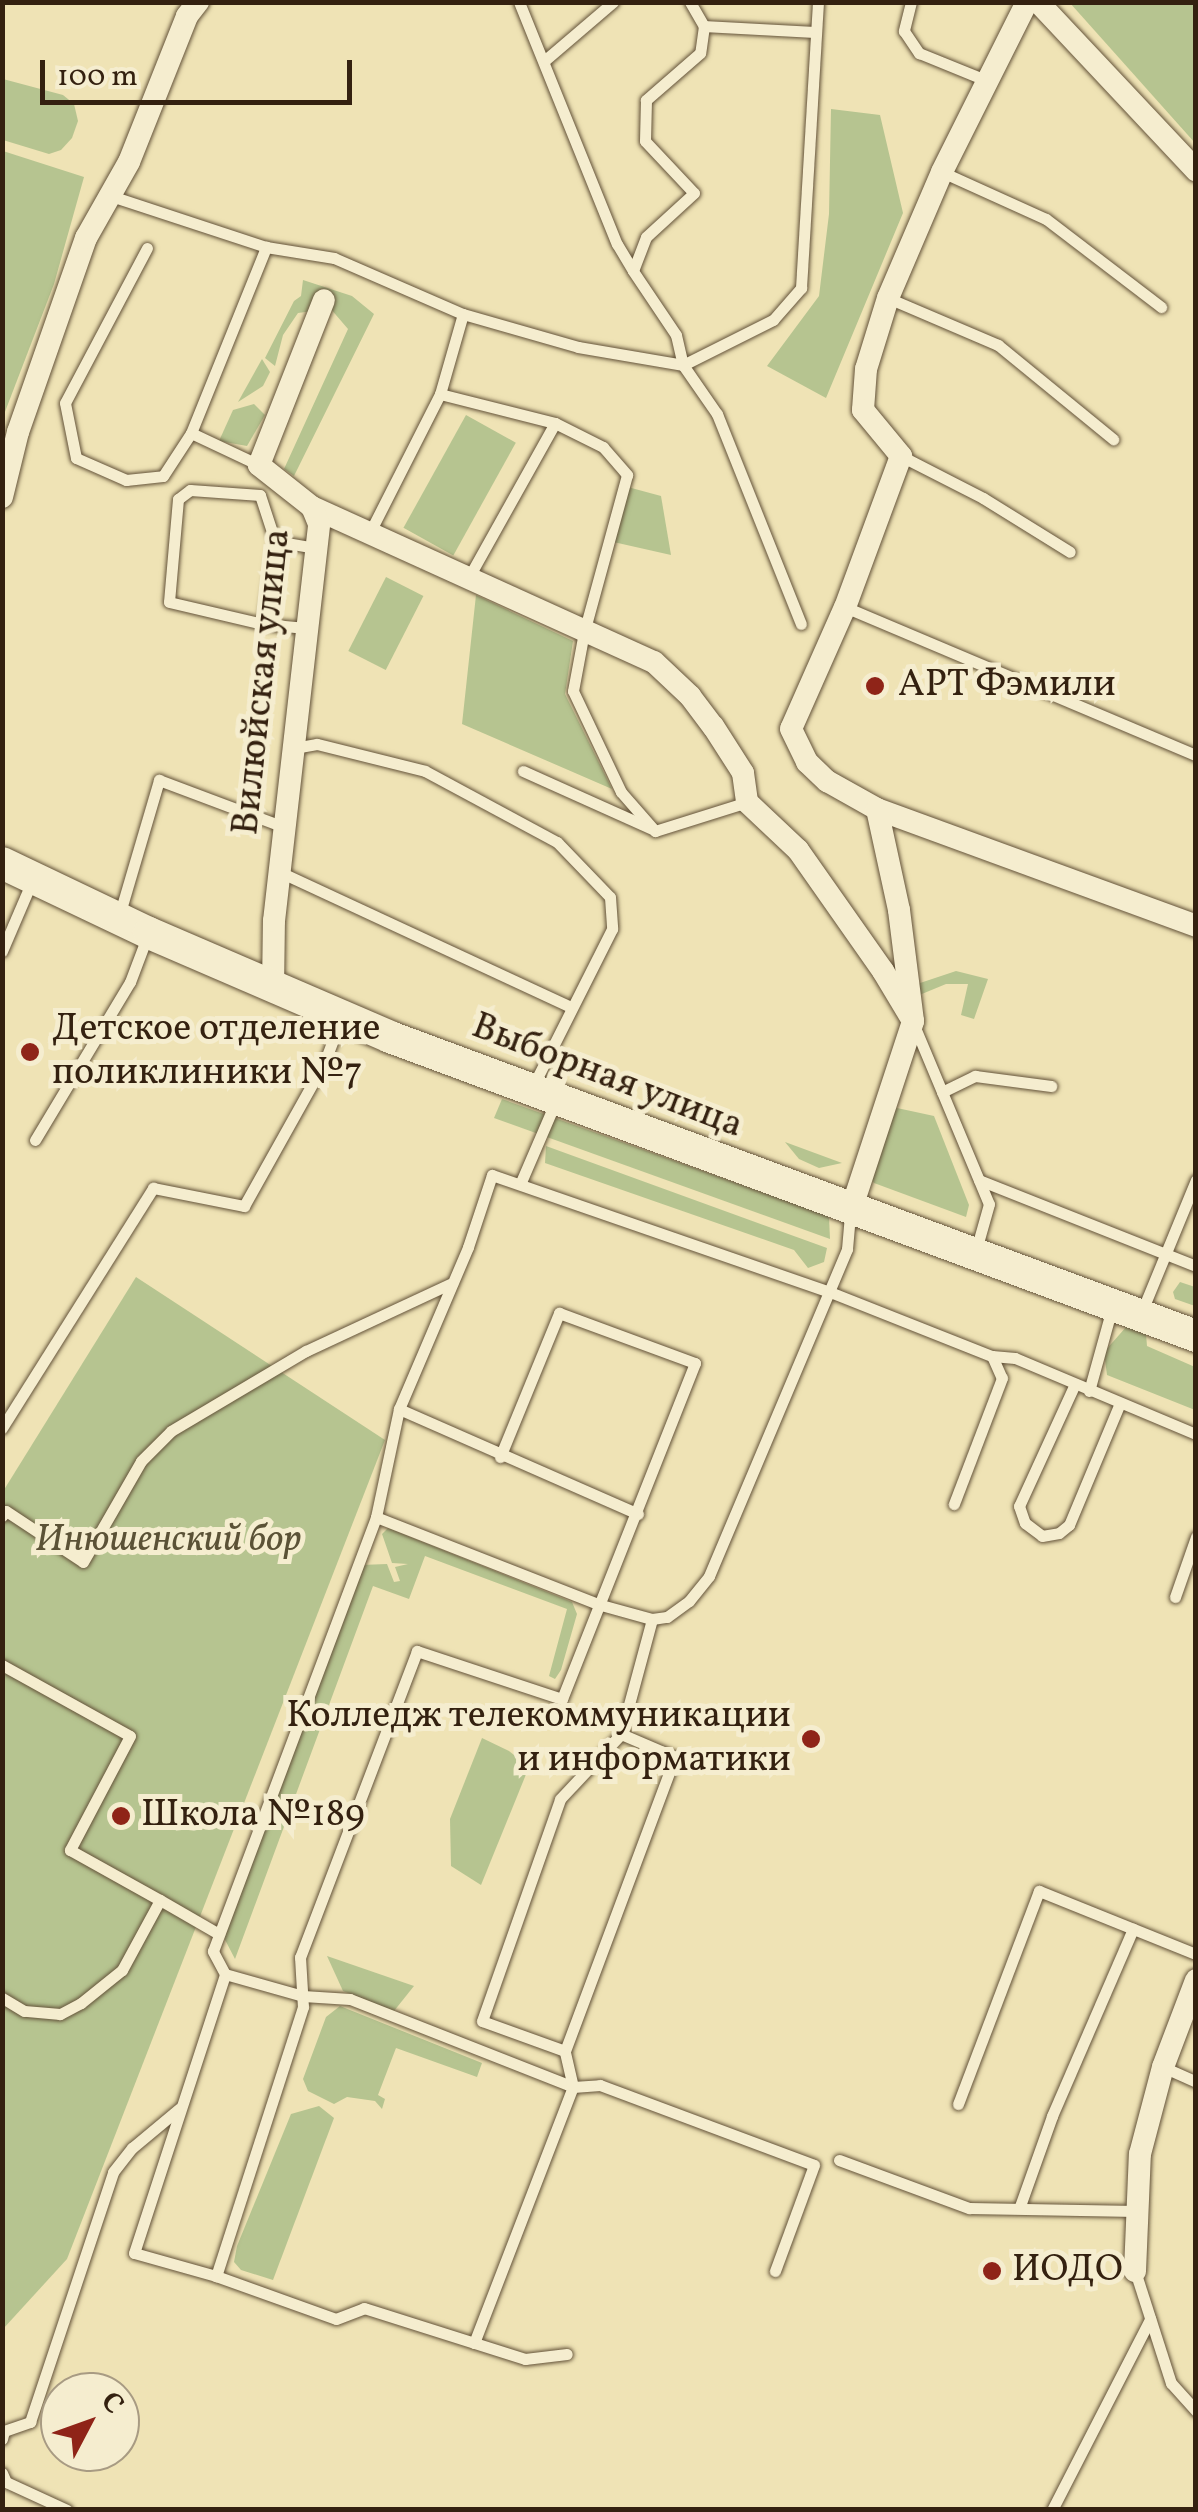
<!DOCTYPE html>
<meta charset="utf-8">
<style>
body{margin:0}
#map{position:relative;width:1198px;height:2512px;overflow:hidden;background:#efe3b5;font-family:Vollkorn,serif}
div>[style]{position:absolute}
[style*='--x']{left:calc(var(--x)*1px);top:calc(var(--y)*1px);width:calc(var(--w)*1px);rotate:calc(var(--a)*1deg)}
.green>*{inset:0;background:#b6c490;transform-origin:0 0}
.roads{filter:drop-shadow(0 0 2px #635239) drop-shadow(0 0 2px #635239)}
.service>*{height:11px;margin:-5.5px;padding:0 5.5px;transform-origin:5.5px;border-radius:5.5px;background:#f5edcf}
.minor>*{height:22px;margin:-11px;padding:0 11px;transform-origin:11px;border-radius:11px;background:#f5edcf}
.secondary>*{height:32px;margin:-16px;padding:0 16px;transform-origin:16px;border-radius:16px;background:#f5edcf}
.dots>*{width:28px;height:28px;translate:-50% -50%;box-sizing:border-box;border:5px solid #f5edcf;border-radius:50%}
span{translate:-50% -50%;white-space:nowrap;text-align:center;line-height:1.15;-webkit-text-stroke:10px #f5edcf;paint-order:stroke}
.street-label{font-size:38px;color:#342110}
.poi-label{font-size:38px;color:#342110}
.left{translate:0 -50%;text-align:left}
.right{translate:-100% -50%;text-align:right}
.park-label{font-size:38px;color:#5b5236;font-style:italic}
.frame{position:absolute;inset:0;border:5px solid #342110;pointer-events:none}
.north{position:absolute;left:40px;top:2372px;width:100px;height:100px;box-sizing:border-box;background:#f5edcf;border:2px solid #a89b83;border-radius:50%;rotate:49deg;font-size:28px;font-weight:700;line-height:40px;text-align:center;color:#342110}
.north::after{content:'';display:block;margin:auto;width:35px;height:45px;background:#8f2418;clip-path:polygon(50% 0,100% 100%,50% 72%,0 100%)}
.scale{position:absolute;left:40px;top:60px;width:312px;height:45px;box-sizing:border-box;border:5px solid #342110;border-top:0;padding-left:12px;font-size:30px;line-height:35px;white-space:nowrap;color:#342110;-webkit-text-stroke:8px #f5edcf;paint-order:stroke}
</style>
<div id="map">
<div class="green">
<div style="clip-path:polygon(1070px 3px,1195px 3px,1195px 143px)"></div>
<div style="clip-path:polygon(3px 79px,63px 95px,74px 104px,78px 121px,72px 138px,61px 150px,49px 154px,3px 140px)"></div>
<div style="clip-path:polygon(831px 109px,880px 115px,903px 213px,826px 398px,767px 366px,819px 296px,829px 214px)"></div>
<div style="clip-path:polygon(3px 151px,84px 177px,54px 284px,3px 417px)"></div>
<div style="clip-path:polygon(303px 280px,352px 296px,374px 314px,294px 476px,284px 469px,348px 329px,324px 301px,320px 310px,298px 313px,283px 335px,275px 366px,265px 358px,294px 301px,301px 296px)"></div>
<div style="clip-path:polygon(262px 359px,270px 372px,263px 386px,238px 402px)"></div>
<div style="clip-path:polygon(254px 404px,265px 415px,247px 446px,219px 441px,233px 410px)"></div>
<div style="left:466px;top:415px;width:57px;height:129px;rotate:29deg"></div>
<div style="clip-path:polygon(624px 486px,661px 496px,671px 555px,609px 541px)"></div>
<div style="left:386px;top:577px;width:42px;height:83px;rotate:27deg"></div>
<div style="clip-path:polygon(476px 595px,573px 641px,565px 694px,612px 789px,462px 724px)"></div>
<div style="clip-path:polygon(956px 971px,988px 979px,974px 1019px,961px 1015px,968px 984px,946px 984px,917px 996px,914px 985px)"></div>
<div style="clip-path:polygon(502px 1099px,820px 1213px,829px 1217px,830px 1239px,494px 1118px)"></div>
<div style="clip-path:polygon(897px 1108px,934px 1116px,969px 1205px,966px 1217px,874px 1183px,870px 1177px,890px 1113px)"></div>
<div style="clip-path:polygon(785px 1142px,842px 1163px,819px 1168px,799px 1159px)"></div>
<div style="clip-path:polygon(546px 1146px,827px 1248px,824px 1262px,808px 1268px,794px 1250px,545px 1163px)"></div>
<div style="clip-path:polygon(136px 1277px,385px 1440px,67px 2259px,3px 2329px,2px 1493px)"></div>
<div style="clip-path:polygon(1180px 1282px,1195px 1287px,1195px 1306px,1175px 1299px,1173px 1292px)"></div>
<div style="clip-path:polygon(1127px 1326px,1146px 1334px,1147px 1346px,1195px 1367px,1195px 1410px,1107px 1375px,1104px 1352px)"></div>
<div style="clip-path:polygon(388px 1528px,572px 1602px,577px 1614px,561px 1670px,555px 1679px,549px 1676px,567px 1609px,425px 1556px,409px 1599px,373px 1586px,235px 1959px,222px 1934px,361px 1565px,387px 1564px,394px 1582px,400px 1581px,395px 1567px,408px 1564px,392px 1563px,382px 1534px)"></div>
<div style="clip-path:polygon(482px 1738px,509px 1751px,529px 1767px,481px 1885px,451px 1866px,450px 1819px)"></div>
<div style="clip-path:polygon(327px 1956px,414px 1986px,394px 2011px,343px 1991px)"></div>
<div style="clip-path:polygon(340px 2006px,482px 2063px,477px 2077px,396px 2048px,378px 2095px,385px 2099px,382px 2109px,375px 2101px,347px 2097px,334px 2104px,308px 2091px,303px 2079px,326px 2017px)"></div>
<div style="clip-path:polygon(319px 2106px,334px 2118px,273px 2280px,241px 2270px,234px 2262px,237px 2246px,291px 2114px)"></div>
</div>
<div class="roads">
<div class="service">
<div style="--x:519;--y:2;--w:261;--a:68"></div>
<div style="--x:617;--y:244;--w:31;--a:59"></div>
<div style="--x:690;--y:2;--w:28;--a:60"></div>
<div style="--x:704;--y:26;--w:27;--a:98"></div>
<div style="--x:700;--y:53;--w:72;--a:139"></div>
<div style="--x:646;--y:100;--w:41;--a:91.4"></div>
<div style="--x:645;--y:141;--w:71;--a:46.7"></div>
<div style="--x:694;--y:193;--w:65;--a:137.5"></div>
<div style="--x:646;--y:237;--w:36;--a:111"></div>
<div style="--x:633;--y:271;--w:77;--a:56.1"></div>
<div style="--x:676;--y:335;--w:31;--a:77"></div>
<div style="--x:683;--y:365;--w:60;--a:55.2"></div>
<div style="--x:717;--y:414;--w:226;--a:68.2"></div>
<div style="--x:911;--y:2;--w:30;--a:104"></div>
<div style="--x:904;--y:31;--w:27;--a:56"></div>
<div style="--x:919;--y:53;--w:74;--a:22.1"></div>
<div style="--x:704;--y:26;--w:110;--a:3.1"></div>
<div style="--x:544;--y:61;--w:91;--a:-40.5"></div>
<div style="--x:942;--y:172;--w:114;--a:24.3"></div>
<div style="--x:1046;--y:219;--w:145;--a:37.4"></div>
<div style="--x:111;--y:196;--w:163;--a:18.2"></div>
<div style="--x:147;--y:248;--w:175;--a:117.9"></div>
<div style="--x:65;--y:403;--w:56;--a:78.7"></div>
<div style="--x:76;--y:458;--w:55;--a:23.7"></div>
<div style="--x:126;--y:480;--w:37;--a:-6"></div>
<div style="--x:163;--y:476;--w:51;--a:-56.9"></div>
<div style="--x:888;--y:298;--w:120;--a:23.1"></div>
<div style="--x:998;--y:345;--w:149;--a:39.3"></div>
<div style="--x:440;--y:394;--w:83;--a:-74"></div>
<div style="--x:555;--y:423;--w:54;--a:26.6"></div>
<div style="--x:603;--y:447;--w:37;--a:49"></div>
<div style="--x:627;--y:475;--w:163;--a:105.3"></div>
<div style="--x:584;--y:632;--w:60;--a:100.6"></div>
<div style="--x:573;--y:691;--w:112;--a:64.6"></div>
<div style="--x:621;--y:792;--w:52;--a:48.9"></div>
<div style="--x:655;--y:831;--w:96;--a:-17.5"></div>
<div style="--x:901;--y:456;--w:92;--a:27.1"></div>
<div style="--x:983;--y:498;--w:102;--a:31.8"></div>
<div style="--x:259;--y:465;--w:75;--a:-154.8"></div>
<div style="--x:191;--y:433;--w:201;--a:-68"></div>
<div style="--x:266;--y:247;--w:69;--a:9.2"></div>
<div style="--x:334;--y:258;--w:141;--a:23.5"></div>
<div style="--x:463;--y:314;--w:120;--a:16"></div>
<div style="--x:578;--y:347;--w:107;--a:9.7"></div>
<div style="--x:683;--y:365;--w:101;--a:-26.6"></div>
<div style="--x:773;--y:320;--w:43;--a:-48.8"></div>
<div style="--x:801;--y:288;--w:287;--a:-86.6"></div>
<div style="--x:370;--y:532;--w:155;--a:-63.1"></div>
<div style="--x:440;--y:394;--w:119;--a:14.2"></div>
<div style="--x:555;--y:423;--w:176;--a:119.2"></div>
<div style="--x:275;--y:541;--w:48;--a:-108.1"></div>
<div style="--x:260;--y:495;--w:70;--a:-175.9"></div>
<div style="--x:190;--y:490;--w:15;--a:143"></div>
<div style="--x:178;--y:499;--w:103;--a:95"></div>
<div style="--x:169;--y:602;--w:97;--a:13.2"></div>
<div style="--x:263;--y:624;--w:43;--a:5.3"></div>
<div style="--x:845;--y:607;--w:381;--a:22.9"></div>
<div style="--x:263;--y:624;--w:84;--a:-81.8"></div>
<div style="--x:275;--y:541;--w:42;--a:9.7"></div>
<div style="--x:294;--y:748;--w:23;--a:-10"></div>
<div style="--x:317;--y:744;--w:111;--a:14"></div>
<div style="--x:425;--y:771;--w:150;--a:28.3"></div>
<div style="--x:557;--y:842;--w:76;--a:46.1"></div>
<div style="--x:610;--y:897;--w:32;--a:86"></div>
<div style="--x:612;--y:929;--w:178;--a:116.7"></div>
<div style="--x:523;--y:771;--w:141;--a:24.2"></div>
<div style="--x:280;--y:872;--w:321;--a:24.9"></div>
<div style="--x:119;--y:916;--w:142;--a:-73.6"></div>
<div style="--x:159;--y:780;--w:134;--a:20.6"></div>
<div style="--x:2;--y:951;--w:76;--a:-66.8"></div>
<div style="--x:914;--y:1025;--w:194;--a:67.3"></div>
<div style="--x:989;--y:1204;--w:48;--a:105.8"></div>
<div style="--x:942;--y:1092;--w:37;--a:-26"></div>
<div style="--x:975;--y:1076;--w:77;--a:7.5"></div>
<div style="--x:35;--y:1140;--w:184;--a:-59"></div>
<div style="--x:130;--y:982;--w:48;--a:-69.3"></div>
<div style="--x:979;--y:1180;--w:233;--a:21.6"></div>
<div style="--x:521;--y:1182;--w:86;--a:-66.7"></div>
<div style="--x:1142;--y:1311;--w:142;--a:-67.6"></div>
<div style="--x:992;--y:1356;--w:23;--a:5"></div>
<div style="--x:1015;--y:1358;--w:196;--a:22.8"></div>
<div style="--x:1074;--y:1386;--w:132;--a:114.6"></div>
<div style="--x:1019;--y:1506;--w:18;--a:71"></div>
<div style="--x:1025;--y:1523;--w:21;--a:37"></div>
<div style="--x:1042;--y:1536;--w:17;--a:-10"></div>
<div style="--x:1059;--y:1533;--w:13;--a:-39"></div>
<div style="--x:1069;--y:1525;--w:132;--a:-67.3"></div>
<div style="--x:1089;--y:1391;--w:86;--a:-74.5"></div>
<div style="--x:399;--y:1409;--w:261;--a:23.7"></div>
<div style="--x:2;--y:1428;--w:284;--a:-57.8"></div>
<div style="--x:153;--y:1188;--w:93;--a:11.2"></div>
<div style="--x:244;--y:1206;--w:166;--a:-60.8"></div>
<div style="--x:325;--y:1061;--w:43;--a:-69.4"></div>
<div style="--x:500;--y:1457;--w:156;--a:-67.7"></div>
<div style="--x:559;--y:1313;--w:145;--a:20.2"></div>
<div style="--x:695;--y:1363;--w:361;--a:111.6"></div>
<div style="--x:562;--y:1699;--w:153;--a:-161.7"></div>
<div style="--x:417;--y:1651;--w:328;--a:110.9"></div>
<div style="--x:300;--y:1957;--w:50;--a:86.6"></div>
<div style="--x:303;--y:2007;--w:283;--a:107.9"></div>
<div style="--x:216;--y:2276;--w:85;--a:-164.3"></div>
<div style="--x:134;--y:2253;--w:293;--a:-71.9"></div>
<div style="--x:225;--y:1974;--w:26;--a:-118"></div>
<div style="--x:213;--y:1951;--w:464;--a:-69.4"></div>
<div style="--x:376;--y:1517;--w:110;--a:-78"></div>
<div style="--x:399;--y:1409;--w:176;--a:-66.9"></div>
<div style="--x:468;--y:1247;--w:76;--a:-71.6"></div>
<div style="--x:492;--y:1175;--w:358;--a:19.1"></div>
<div style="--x:830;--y:1292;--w:174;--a:21.6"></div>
<div style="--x:992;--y:1356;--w:24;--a:66"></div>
<div style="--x:1002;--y:1378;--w:135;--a:110.9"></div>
<div style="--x:2;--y:1516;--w:6;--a:-51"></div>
<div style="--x:6;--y:1511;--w:92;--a:33.5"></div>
<div style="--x:83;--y:1562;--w:116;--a:-60.1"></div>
<div style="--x:141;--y:1461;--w:42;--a:-45"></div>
<div style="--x:171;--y:1431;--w:157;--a:-30.7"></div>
<div style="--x:306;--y:1351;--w:161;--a:-25"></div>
<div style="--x:376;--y:1517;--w:242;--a:21.4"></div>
<div style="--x:601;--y:1605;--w:53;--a:15.4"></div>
<div style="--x:652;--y:1619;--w:15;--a:-8"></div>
<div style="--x:667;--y:1617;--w:27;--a:-36"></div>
<div style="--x:689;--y:1601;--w:32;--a:-51"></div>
<div style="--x:709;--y:1576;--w:355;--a:-67.1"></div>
<div style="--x:847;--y:1249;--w:37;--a:-85"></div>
<div style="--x:1175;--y:1597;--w:64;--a:-70.7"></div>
<div style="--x:2;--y:1665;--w:146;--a:29"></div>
<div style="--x:130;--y:1736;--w:129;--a:117.8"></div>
<div style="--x:70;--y:1850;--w:103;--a:29.1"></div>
<div style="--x:160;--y:1900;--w:80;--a:118.5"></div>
<div style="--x:122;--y:1970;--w:53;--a:141.2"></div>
<div style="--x:81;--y:2003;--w:24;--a:152"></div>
<div style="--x:60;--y:2014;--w:36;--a:-175"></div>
<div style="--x:24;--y:2011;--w:26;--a:-149"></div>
<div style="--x:160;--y:1900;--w:68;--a:30"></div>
<div style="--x:225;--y:1974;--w:81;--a:15.8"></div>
<div style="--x:303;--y:1996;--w:47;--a:3.7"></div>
<div style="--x:350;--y:1999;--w:240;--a:21.5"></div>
<div style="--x:573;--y:2087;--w:27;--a:-4"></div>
<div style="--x:600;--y:2085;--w:228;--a:20.5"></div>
<div style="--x:814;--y:2165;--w:113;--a:110.2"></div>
<div style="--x:565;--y:2051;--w:88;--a:-160.1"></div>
<div style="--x:482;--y:2021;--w:235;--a:-70.6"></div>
<div style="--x:560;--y:1799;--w:89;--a:-46.8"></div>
<div style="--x:1163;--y:2067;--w:36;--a:24"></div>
<div style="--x:958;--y:2104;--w:228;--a:-69.2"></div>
<div style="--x:1039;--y:1891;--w:169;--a:21.9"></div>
<div style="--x:839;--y:2160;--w:139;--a:20.3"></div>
<div style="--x:969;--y:2208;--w:167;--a:1"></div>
<div style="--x:1020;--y:2206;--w:96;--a:-70.4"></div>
<div style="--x:1052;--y:2116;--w:204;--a:-66.6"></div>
<div style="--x:1135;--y:2271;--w:118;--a:72.2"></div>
<div style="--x:1171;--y:2383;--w:38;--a:48"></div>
<div style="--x:216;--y:2276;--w:127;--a:19.7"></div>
<div style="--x:336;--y:2319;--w:30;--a:-21"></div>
<div style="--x:364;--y:2308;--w:169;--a:17.6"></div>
<div style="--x:525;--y:2359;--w:42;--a:-6.8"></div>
<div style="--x:474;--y:2343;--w:274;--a:-68.9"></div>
<div style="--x:573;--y:2087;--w:37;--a:-103"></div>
<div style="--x:565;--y:2051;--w:314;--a:-69.5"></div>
<div style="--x:675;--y:1757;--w:59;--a:-156.9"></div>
<div style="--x:621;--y:1734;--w:119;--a:-74.9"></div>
<div style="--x:2;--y:2439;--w:8;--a:-76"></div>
<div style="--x:4;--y:2431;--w:28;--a:-19"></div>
<div style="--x:30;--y:2422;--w:263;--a:-71.6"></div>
<div style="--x:113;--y:2172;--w:31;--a:-52"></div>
<div style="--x:132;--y:2148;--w:62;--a:-39.8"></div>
<div style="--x:2;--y:2473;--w:10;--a:66"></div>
<div style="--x:6;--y:2482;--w:67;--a:24.7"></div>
<div style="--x:1052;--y:2510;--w:215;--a:-62.8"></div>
</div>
<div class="minor">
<div style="--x:1027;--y:2;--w:190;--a:116.6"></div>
<div style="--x:942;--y:172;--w:137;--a:113.2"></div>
<div style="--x:888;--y:298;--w:74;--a:107.2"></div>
<div style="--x:866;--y:369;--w:41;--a:94.2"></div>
<div style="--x:863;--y:410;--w:60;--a:50.4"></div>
<div style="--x:901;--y:456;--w:161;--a:110.3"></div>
<div style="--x:845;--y:607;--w:133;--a:113.9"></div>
<div style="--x:791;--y:729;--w:37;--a:64"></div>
<div style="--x:807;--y:762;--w:28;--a:44"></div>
<div style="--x:827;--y:781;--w:57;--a:29.2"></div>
<div style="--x:877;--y:809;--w:340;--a:20.1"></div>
<div style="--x:1038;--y:2;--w:231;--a:46.8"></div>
<div style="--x:2;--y:497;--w:67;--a:-76.2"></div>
<div style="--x:18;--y:432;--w:206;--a:-70.7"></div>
<div style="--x:86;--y:238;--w:87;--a:-60.5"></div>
<div style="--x:129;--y:162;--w:157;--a:-68.3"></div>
<div style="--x:187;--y:16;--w:18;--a:-52"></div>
<div style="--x:312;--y:507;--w:375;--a:24.4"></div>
<div style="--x:654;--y:662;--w:50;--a:43.4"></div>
<div style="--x:690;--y:696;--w:38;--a:53"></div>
<div style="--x:713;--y:726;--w:56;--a:57.4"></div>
<div style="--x:743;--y:773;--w:29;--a:82"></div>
<div style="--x:747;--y:802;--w:70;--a:43.3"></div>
<div style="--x:798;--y:850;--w:148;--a:54.9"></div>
<div style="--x:883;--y:971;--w:58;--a:59"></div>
<div style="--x:273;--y:989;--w:68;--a:-89.2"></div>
<div style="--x:274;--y:921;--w:400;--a:-83.5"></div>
<div style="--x:319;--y:524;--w:18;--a:-112"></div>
<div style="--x:312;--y:507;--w:68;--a:-141.6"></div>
<div style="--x:259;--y:465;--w:177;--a:-68.5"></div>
<div style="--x:851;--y:1210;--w:199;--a:-71.8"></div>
<div style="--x:913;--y:1021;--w:112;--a:-97.2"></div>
<div style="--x:899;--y:910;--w:103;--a:-102.3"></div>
<div style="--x:1135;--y:2271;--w:117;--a:-87.6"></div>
<div style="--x:1140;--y:2154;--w:90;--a:-75.2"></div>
<div style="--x:1163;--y:2067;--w:93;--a:-69.2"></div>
</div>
<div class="secondary">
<div style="--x:2;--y:863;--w:163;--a:25.5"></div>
<div style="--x:149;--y:933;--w:262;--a:23.3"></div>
<div style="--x:390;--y:1037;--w:860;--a:20.35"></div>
</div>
</div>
<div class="dots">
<div style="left:875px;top:686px;background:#8f2418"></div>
<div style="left:30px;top:1052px;background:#8f2418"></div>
<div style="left:811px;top:1739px;background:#8f2418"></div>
<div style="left:121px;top:1816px;background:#8f2418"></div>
<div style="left:992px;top:2271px;background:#8f2418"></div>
</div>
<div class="street-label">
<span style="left:263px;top:682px;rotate:-84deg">Вилюйская улица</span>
<span style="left:607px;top:1077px;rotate:21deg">Выборная улица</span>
</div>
<div class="poi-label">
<span class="left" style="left:898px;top:686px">АРТ Фэмили</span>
<span class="left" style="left:52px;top:1052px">Детское отделение<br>поликлиники №7</span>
<span class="right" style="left:791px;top:1739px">Колледж телекоммуникации<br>и информатики</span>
<span class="left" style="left:141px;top:1816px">Школа №189</span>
<span class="left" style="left:1012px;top:2271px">ИОДО</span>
</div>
<div class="park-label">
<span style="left:168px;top:1541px">Инюшенский бор</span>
</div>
<div class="frame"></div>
<div class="north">С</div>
<div class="scale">100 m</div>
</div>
